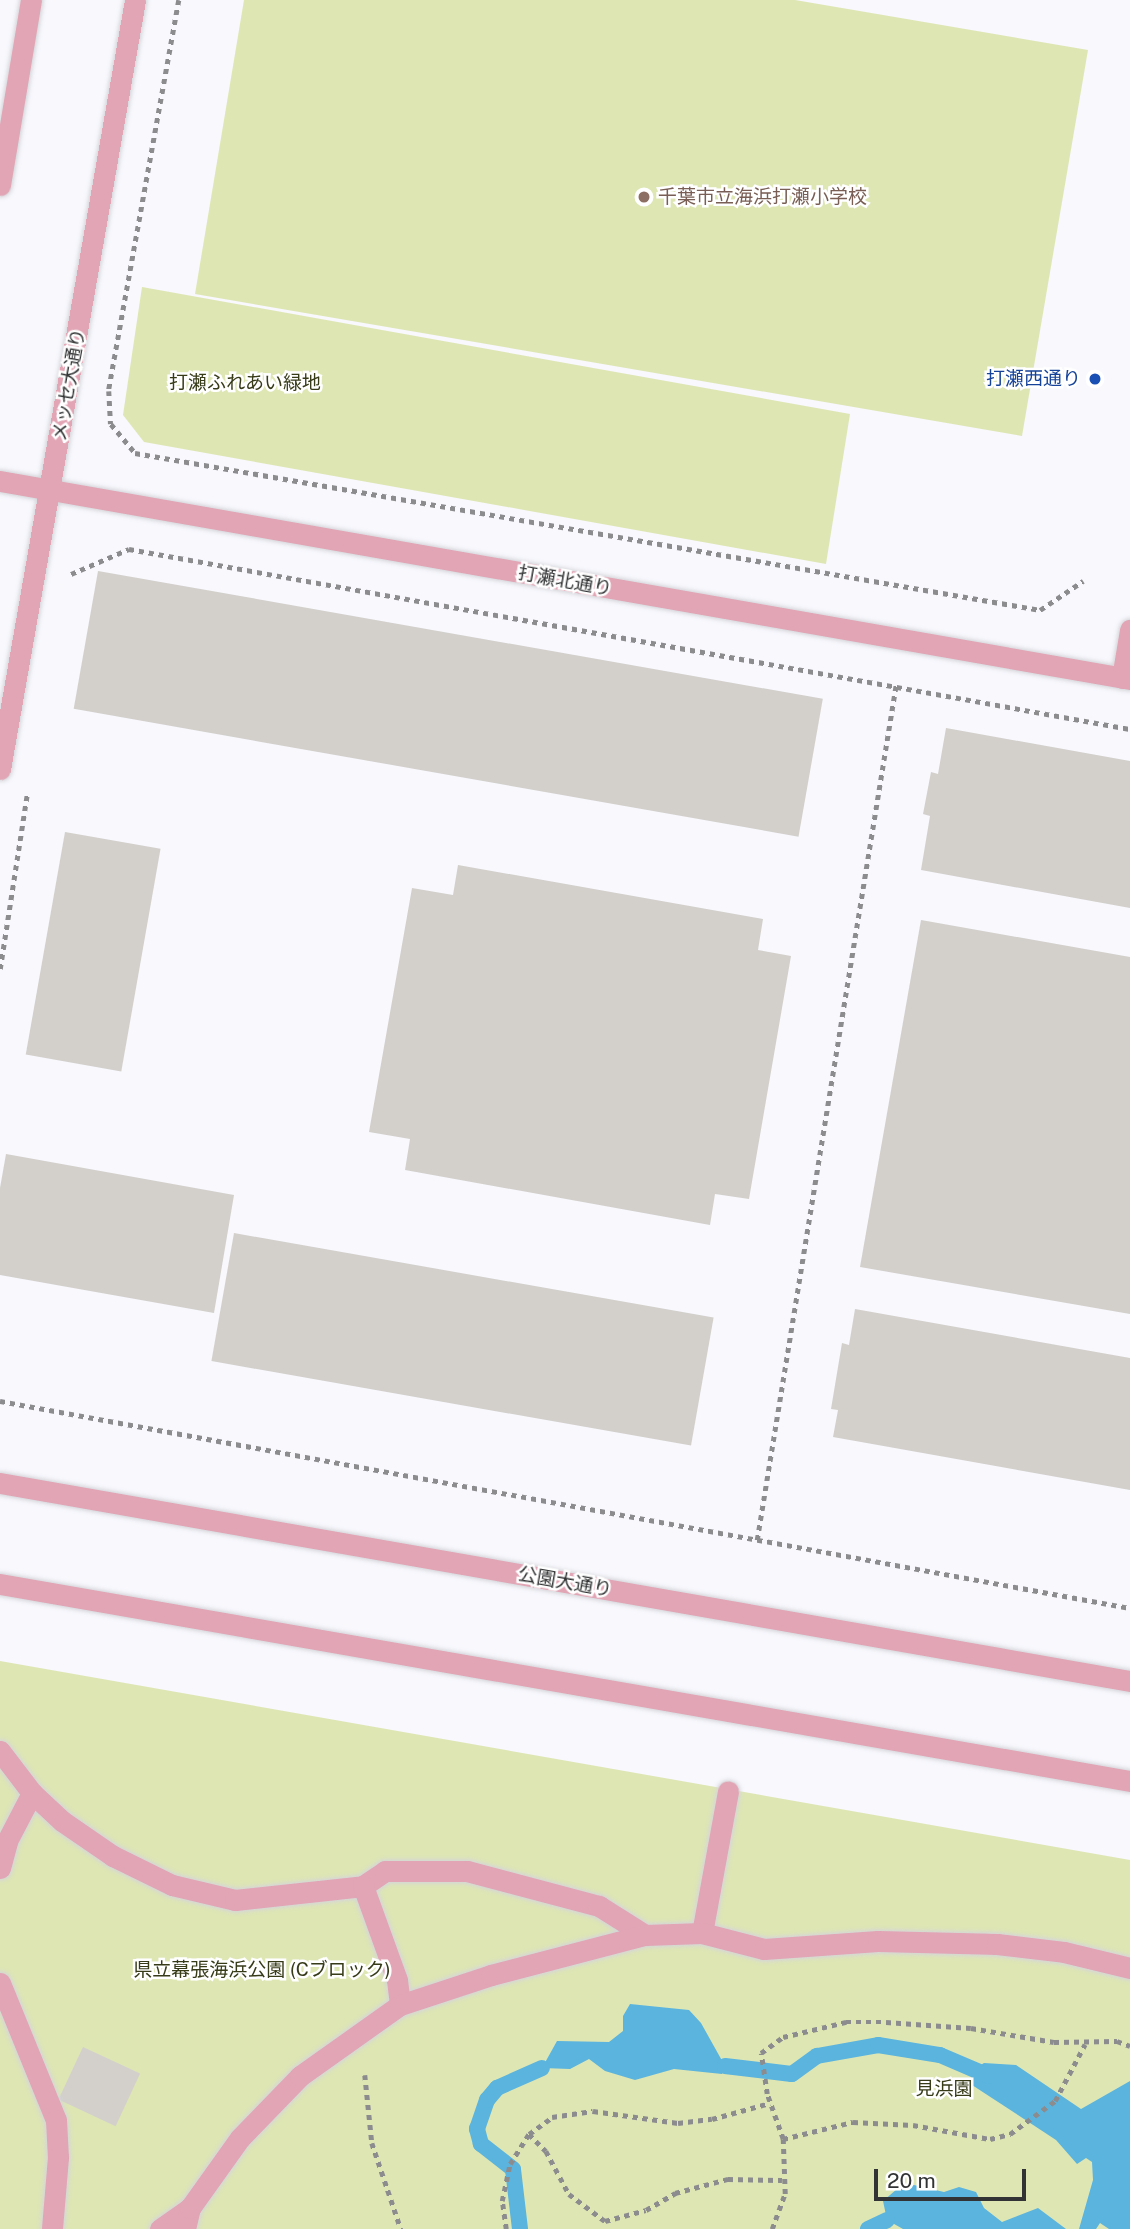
<!DOCTYPE html>
<meta charset="utf-8">
<style>
body{margin:0}
#map{position:relative;width:1130px;height:2229px;overflow:hidden;background:#f8f8fd;font-family:"Public Sans","Noto Sans JP",sans-serif}
div>[style]{position:absolute}
[style*='--x']{left:calc(var(--x)*1px);top:calc(var(--y)*1px);width:calc(var(--w)*1px);rotate:calc(var(--a)*1deg)}
.green>*{inset:0;background:#dee6b4}
.water>*{inset:0;background:#5ab4de}
.stream>*{height:16px;margin:-8px;padding:0 8px;transform-origin:8px;border-radius:8px;background:#5ab4de}
.building>*{inset:0;background:#d3d0cc;transform-origin:0 0}
.path>*{height:4.5px;margin-top:-2.25px;transform-origin:0;background:repeating-linear-gradient(90deg,#8c8c8f 0 5px,transparent 0 10px)}
.roads{filter:drop-shadow(0 0 2px #d4d5d9) drop-shadow(0 0 2px #d4d5d9)}
.minor>*{height:21px;margin:-10.5px;padding:0 10.5px;transform-origin:10.5px;border-radius:10.5px;background:#e1a5b5}
.dots>*{width:19px;height:19px;translate:-50% -50%;box-sizing:border-box;border:4px solid #fff;border-radius:50%}
span{translate:-50% -50%;white-space:nowrap;text-align:center;line-height:1.15;-webkit-text-stroke:5px #fff;paint-order:stroke}
.education-label{font-size:19px;color:#785e54}
.left{translate:0 -50%;text-align:left}
.transit-label{font-size:19px;color:#164399}
.right{translate:-100% -50%;text-align:right}
.park-label{font-size:19px;color:#373b18}
.street-label{font-size:19px;color:#323334}
.scale{position:absolute;left:874px;top:2169px;width:152px;height:32px;box-sizing:border-box;border:4px solid #323334;border-top:0;padding-left:9px;font-size:21px;line-height:24px;white-space:nowrap;color:#323334;-webkit-text-stroke:5px #fff;paint-order:stroke}
</style>
<div id="map">
<div class="green">
<div style="clip-path:polygon(244px 0,795px 0,1088px 50px,1022px 436px,195px 294px)"></div>
<div style="clip-path:polygon(142px 287px,850px 414px,826px 564px,144px 442px,123px 415px)"></div>
<div style="clip-path:polygon(0 1661px,1130px 1860px,1130px 2229px,0 2229px)"></div>
</div>
<div class="water">
<div style="clip-path:polygon(630px 2004px,689px 2010px,701px 2023px,725px 2066px,722px 2074px,674px 2069px,635px 2080px,605px 2071px,589px 2059px,570px 2069px,542px 2068px,557px 2041px,609px 2042px,623px 2031px,623px 2016px)"></div>
<div style="clip-path:polygon(984px 2063px,1016px 2065px,1081px 2109px,1130px 2081px,1130px 2229px,1109px 2229px,1100px 2223px,1096px 2229px,1079px 2229px,1093px 2180px,1092px 2162px,1086px 2158px,1077px 2164px,1056px 2140px,972px 2085px,971px 2071px)"></div>
<div style="clip-path:polygon(914px 2185px,944px 2192px,959px 2187px,976px 2192px,984px 2208px,1002px 2222px,1038px 2208px,1066px 2229px,903px 2229px,887px 2220px,883px 2201px,897px 2189px)"></div>
</div>
<div class="stream">
<div style="--x:725;--y:2066;--w:67;--a:6.8"></div>
<div style="--x:792;--y:2074;--w:31;--a:-36"></div>
<div style="--x:817;--y:2056;--w:62;--a:-10.2"></div>
<div style="--x:878;--y:2045;--w:63;--a:9.2"></div>
<div style="--x:940;--y:2055;--w:53;--a:23.2"></div>
<div style="--x:520;--y:2229;--w:60;--a:-96.7"></div>
<div style="--x:513;--y:2169;--w:41;--a:-142"></div>
<div style="--x:481;--y:2144;--w:16;--a:-105"></div>
<div style="--x:477;--y:2129;--w:31;--a:-71"></div>
<div style="--x:487;--y:2100;--w:16;--a:-50"></div>
<div style="--x:497;--y:2088;--w:49;--a:-24"></div>
<div style="--x:868;--y:2229;--w:21;--a:-25"></div>
</div>
<div class="building">
<div style="left:98px;top:571px;width:736px;height:140px;rotate:10deg"></div>
<div style="clip-path:polygon(946px 728px,1130px 761px,1130px 908px,921px 870px,930px 816px,923px 814px,931px 772px,938px 774px)"></div>
<div style="left:65px;top:832px;width:97px;height:226px;rotate:10deg"></div>
<div style="clip-path:polygon(458px 865px,763px 919px,758px 950px,791px 956px,749px 1199px,715px 1194px,710px 1225px,405px 1170px,410px 1139px,369px 1132px,412px 888px,453px 895px)"></div>
<div style="clip-path:polygon(921px 920px,1130px 957px,1130px 1314px,860px 1267px)"></div>
<div style="clip-path:polygon(6px 1154px,234px 1195px,214px 1313px,0 1275px,0 1188px)"></div>
<div style="left:234px;top:1233px;width:487px;height:130px;rotate:10deg"></div>
<div style="clip-path:polygon(855px 1309px,1130px 1358px,1130px 1490px,833px 1437px,838px 1410px,831px 1409px,842px 1343px,849px 1345px)"></div>
<div style="left:83px;top:2047px;width:63px;height:58px;rotate:25deg"></div>
</div>
<div class="path">
<div style="--x:179;--y:0;--w:397;--a:100.2"></div>
<div style="--x:109;--y:391;--w:33;--a:87"></div>
<div style="--x:111;--y:424;--w:38;--a:50"></div>
<div style="--x:135;--y:453;--w:919;--a:9.84"></div>
<div style="--x:1040;--y:610;--w:52;--a:-34"></div>
<div style="--x:71;--y:574;--w:63;--a:-23.3"></div>
<div style="--x:129;--y:549;--w:1017;--a:10.19"></div>
<div style="--x:0;--y:969;--w:177;--a:-81.2"></div>
<div style="--x:0;--y:1401;--w:1149;--a:10.38"></div>
<div style="--x:757;--y:1540;--w:866;--a:-80.77"></div>
<div style="--x:365;--y:2075;--w:68;--a:84.1"></div>
<div style="--x:372;--y:2143;--w:91;--a:71.4"></div>
<div style="--x:529;--y:2134;--w:24;--a:45"></div>
<div style="--x:546;--y:2151;--w:49;--a:61.9"></div>
<div style="--x:569;--y:2194;--w:45;--a:36.9"></div>
<div style="--x:605;--y:2221;--w:42;--a:-15"></div>
<div style="--x:646;--y:2210;--w:34;--a:-30"></div>
<div style="--x:675;--y:2193;--w:55;--a:-14.8"></div>
<div style="--x:728;--y:2179;--w:54;--a:1.1"></div>
<div style="--x:783;--y:2139;--w:72;--a:-13.7"></div>
<div style="--x:853;--y:2122;--w:60;--a:2.9"></div>
<div style="--x:913;--y:2125;--w:78;--a:10.3"></div>
<div style="--x:990;--y:2139;--w:21;--a:-14"></div>
<div style="--x:1010;--y:2134;--w:56;--a:-36.3"></div>
<div style="--x:1055;--y:2101;--w:64;--a:-62.2"></div>
<div style="--x:506;--y:2229;--w:28;--a:-98"></div>
<div style="--x:502;--y:2201;--w:38;--a:-78"></div>
<div style="--x:510;--y:2164;--w:36;--a:-58"></div>
<div style="--x:529;--y:2134;--w:29;--a:-36"></div>
<div style="--x:552;--y:2117;--w:41;--a:-8.3"></div>
<div style="--x:593;--y:2111;--w:86;--a:8"></div>
<div style="--x:678;--y:2123;--w:34;--a:-7"></div>
<div style="--x:712;--y:2119;--w:60;--a:-15.4"></div>
<div style="--x:772;--y:2229;--w:37;--a:-70"></div>
<div style="--x:785;--y:2194;--w:55;--a:-92.1"></div>
<div style="--x:783;--y:2139;--w:48;--a:-109.6"></div>
<div style="--x:767;--y:2094;--w:41;--a:-98.3"></div>
<div style="--x:761;--y:2053;--w:27;--a:-36"></div>
<div style="--x:783;--y:2037;--w:65;--a:-13.4"></div>
<div style="--x:846;--y:2022;--w:40;--a:0"></div>
<div style="--x:886;--y:2022;--w:85;--a:4"></div>
<div style="--x:971;--y:2028;--w:84;--a:9.6"></div>
<div style="--x:1054;--y:2042;--w:63;--a:-0.9"></div>
<div style="--x:1117;--y:2041;--w:14;--a:21"></div>
</div>
<div class="roads">
<div class="minor">
<div style="--x:0;--y:185;--w:188;--a:-80.5"></div>
<div style="--x:0;--y:481;--w:1147;--a:9.94"></div>
<div style="--x:1122;--y:678;--w:49;--a:-80.5"></div>
<div style="--x:0;--y:769;--w:781;--a:-80.04"></div>
<div style="--x:0;--y:1483;--w:1147;--a:9.94"></div>
<div style="--x:0;--y:1584;--w:1147;--a:9.89"></div>
<div style="--x:0;--y:1751;--w:53;--a:52.7"></div>
<div style="--x:32;--y:1793;--w:41;--a:43"></div>
<div style="--x:62;--y:1821;--w:62;--a:34.5"></div>
<div style="--x:113;--y:1856;--w:66;--a:26.2"></div>
<div style="--x:172;--y:1885;--w:65;--a:13.4"></div>
<div style="--x:235;--y:1900;--w:129;--a:-6.2"></div>
<div style="--x:363;--y:1886;--w:27;--a:-34"></div>
<div style="--x:385;--y:1871;--w:82;--a:0"></div>
<div style="--x:467;--y:1871;--w:137;--a:14.9"></div>
<div style="--x:599;--y:1906;--w:54;--a:32.2"></div>
<div style="--x:0;--y:1868;--w:28;--a:-75"></div>
<div style="--x:7;--y:1841;--w:54;--a:-62.5"></div>
<div style="--x:363;--y:1886;--w:100;--a:70.1"></div>
<div style="--x:397;--y:1980;--w:25;--a:83"></div>
<div style="--x:702;--y:1933;--w:144;--a:-79.6"></div>
<div style="--x:0;--y:1983;--w:148;--a:67.8"></div>
<div style="--x:56;--y:2120;--w:37;--a:87"></div>
<div style="--x:58;--y:2157;--w:72;--a:94.8"></div>
<div style="--x:160;--y:2229;--w:37;--a:-35"></div>
<div style="--x:185;--y:2229;--w:22;--a:-77"></div>
<div style="--x:190;--y:2208;--w:86;--a:-54.5"></div>
<div style="--x:240;--y:2138;--w:86;--a:-45.9"></div>
<div style="--x:300;--y:2076;--w:123;--a:-35.4"></div>
<div style="--x:400;--y:2005;--w:96;--a:-18.2"></div>
<div style="--x:491;--y:1975;--w:159;--a:-14.6"></div>
<div style="--x:645;--y:1935;--w:57;--a:-2"></div>
<div style="--x:702;--y:1933;--w:64;--a:14.5"></div>
<div style="--x:764;--y:1949;--w:114;--a:-4"></div>
<div style="--x:878;--y:1941;--w:119;--a:1.4"></div>
<div style="--x:997;--y:1944;--w:67;--a:6.8"></div>
<div style="--x:1064;--y:1952;--w:68;--a:13.6"></div>
</div>
</div>
<div class="dots">
<div style="left:644px;top:197px;background:#8d6e63"></div>
<div style="left:1095px;top:379px;background:#1a4fb4"></div>
</div>
<div class="education-label">
<span class="left" style="left:658px;top:197px">千葉市立海浜打瀬小学校</span>
</div>
<div class="transit-label">
<span class="right" style="left:1081px;top:379px">打瀬西通り</span>
</div>
<div class="park-label">
<span style="left:245px;top:383px">打瀬ふれあい緑地</span>
<span style="left:262px;top:1970px">県立幕張海浜公園 (Cブロック)</span>
<span style="left:944px;top:2089px">見浜園</span>
</div>
<div class="street-label">
<span style="left:69px;top:385px;rotate:-80deg">メッセ大通り</span>
<span style="left:565px;top:581px;rotate:10deg">打瀬北通り</span>
<span style="left:565px;top:1582px;rotate:10deg">公園大通り</span>
</div>
<div class="scale">20 m</div>
</div>
